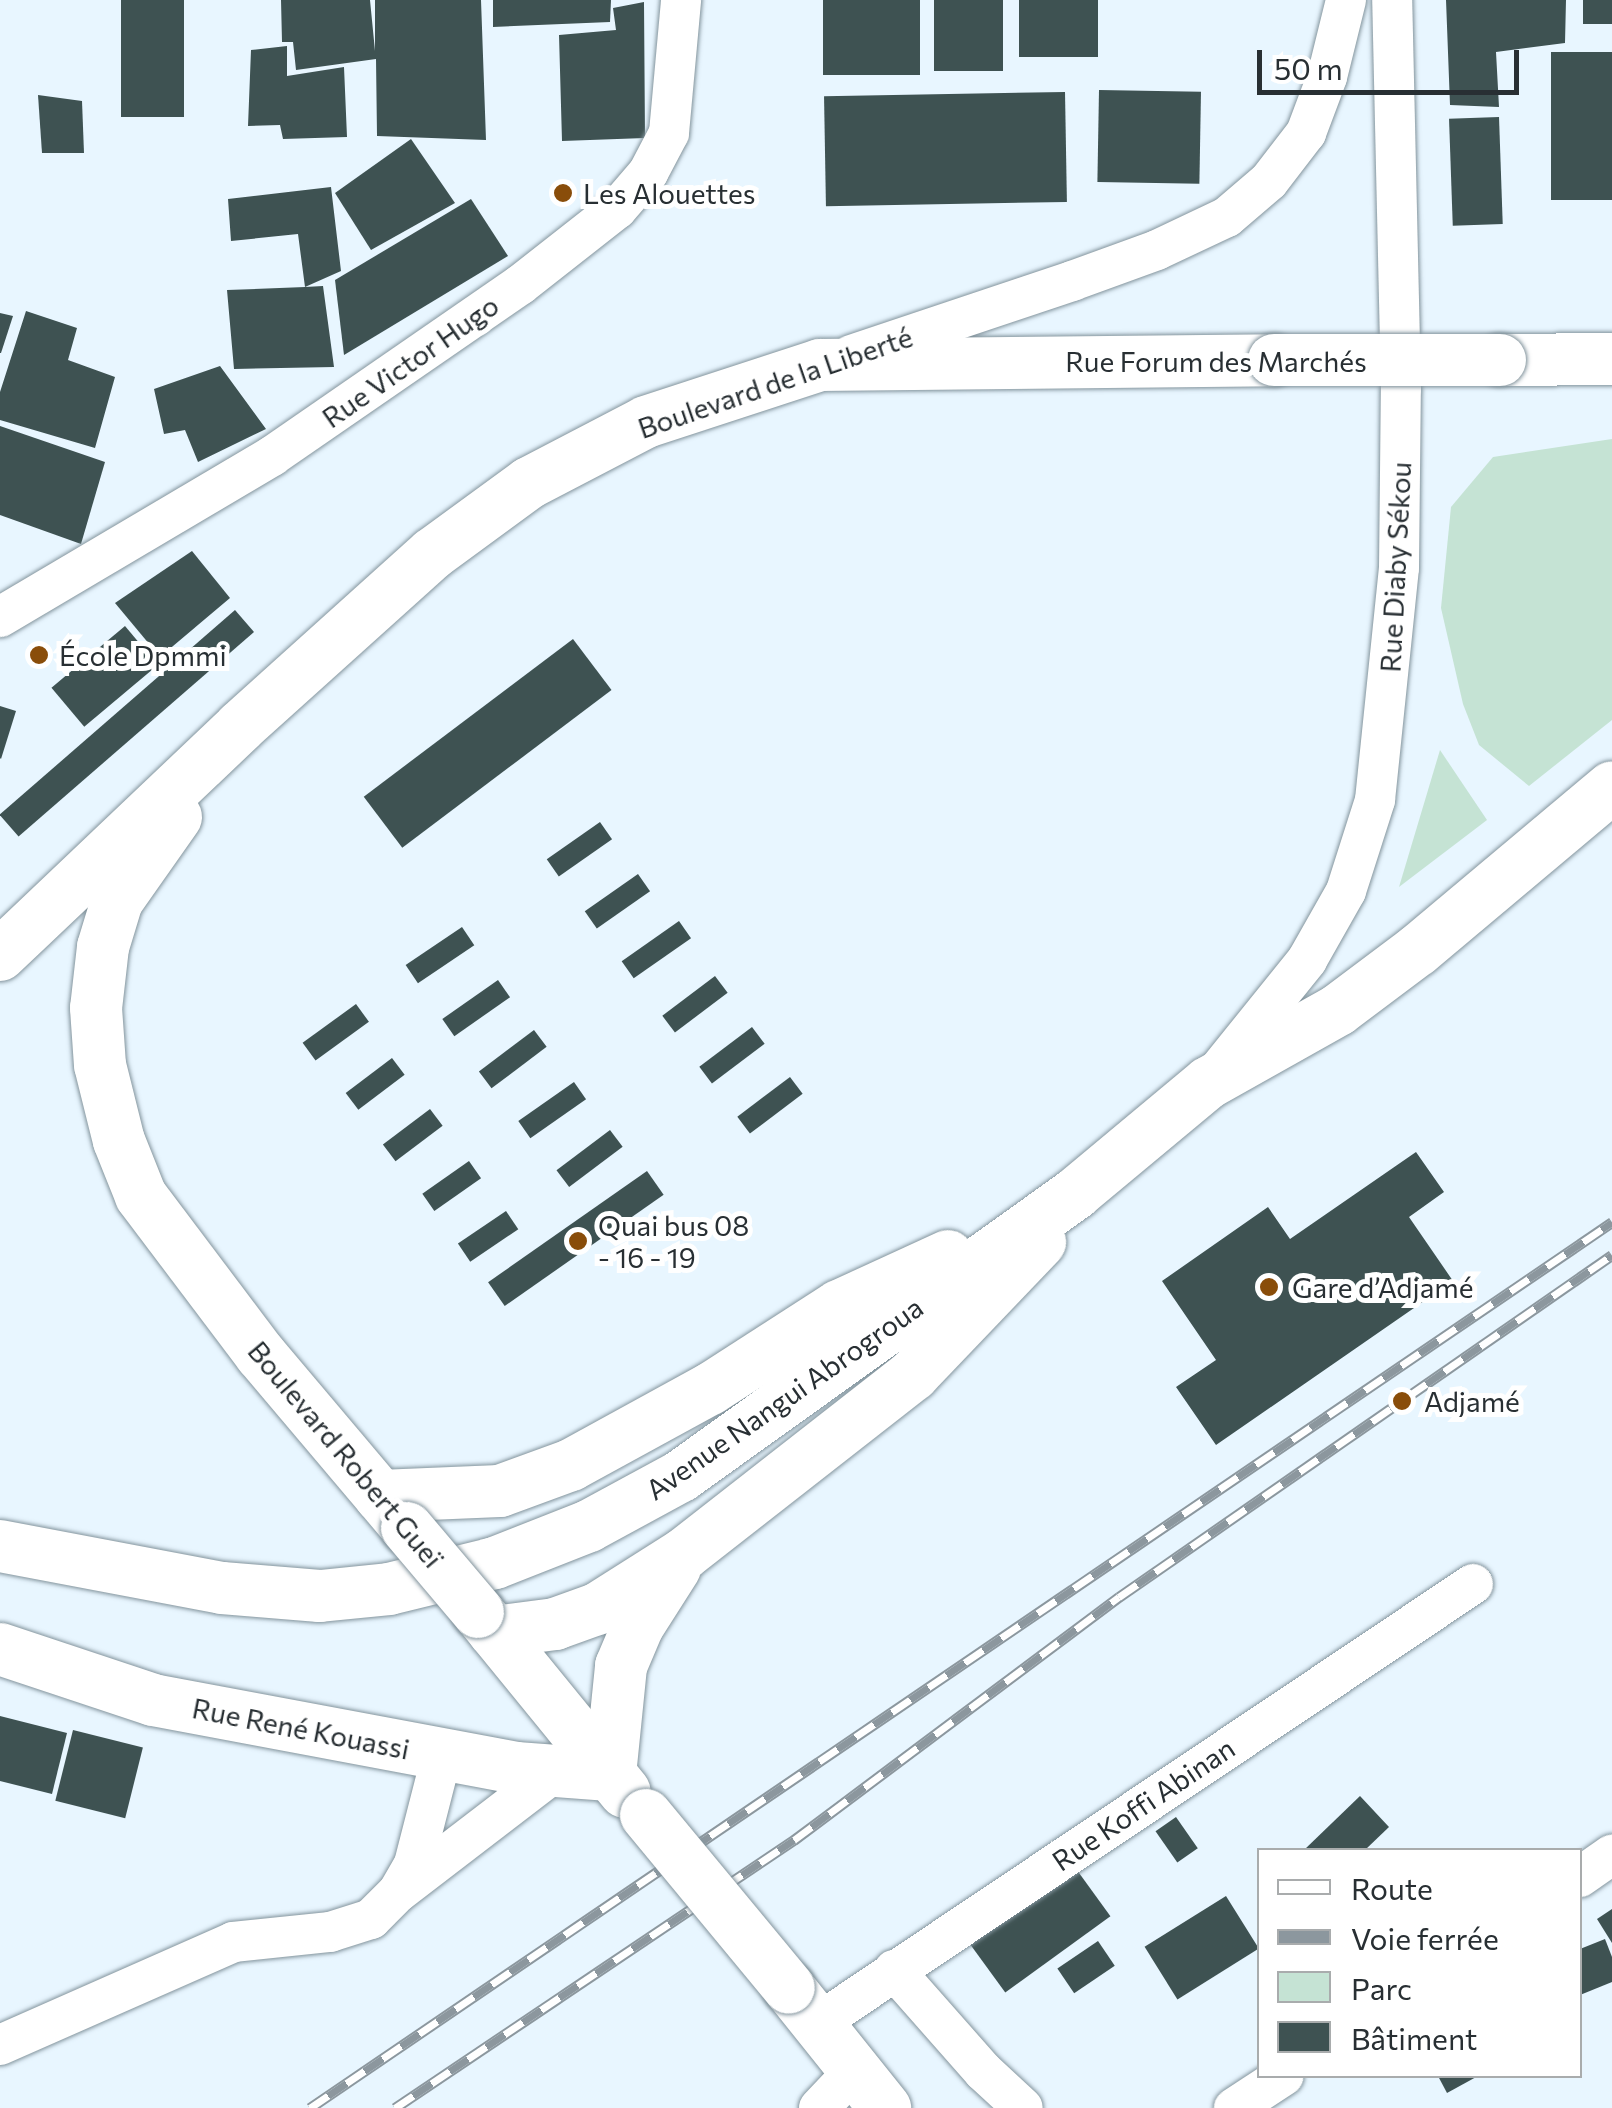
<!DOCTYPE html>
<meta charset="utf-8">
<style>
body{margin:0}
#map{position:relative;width:1612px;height:2108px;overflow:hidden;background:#e8f6ff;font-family:Commissioner,sans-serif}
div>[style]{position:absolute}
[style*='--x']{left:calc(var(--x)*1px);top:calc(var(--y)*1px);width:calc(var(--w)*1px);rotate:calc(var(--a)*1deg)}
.green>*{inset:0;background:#c5e3d4}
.building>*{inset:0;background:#3e5252;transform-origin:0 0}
.roads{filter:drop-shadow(0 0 2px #83949d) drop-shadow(0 0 2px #83949d)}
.minor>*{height:40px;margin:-20px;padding:0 20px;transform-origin:20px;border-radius:20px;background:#fff}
.major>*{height:52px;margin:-26px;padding:0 26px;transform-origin:26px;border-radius:26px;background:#fff}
.rail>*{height:11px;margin-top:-5.5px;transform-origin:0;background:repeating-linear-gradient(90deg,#fff 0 22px,#8c979e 0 44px);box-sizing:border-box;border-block:2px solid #8c979e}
.bridges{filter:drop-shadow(0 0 2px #83949d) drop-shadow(0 0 2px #83949d)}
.major-bridge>*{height:52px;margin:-26px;padding:0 26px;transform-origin:26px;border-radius:26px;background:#fff}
.dots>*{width:28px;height:28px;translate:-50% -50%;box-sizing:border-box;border:5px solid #fff;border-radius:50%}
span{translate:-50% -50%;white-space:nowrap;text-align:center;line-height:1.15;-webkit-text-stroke:10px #fff;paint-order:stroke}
.poi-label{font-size:28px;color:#282f33}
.left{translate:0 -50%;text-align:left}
.street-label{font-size:28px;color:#282f33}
.legend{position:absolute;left:1257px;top:1848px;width:325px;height:230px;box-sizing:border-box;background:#fff;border:2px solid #a9acad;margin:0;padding:12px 18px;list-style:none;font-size:30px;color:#282f33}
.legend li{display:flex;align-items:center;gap:20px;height:50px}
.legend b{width:50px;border:2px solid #a9acad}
.scale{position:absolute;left:1257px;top:50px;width:262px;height:45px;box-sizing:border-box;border:5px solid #282f33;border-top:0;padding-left:12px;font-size:30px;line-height:35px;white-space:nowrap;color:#282f33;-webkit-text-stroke:8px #fff;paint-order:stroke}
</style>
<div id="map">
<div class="green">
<div style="clip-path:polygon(1612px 439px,1612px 720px,1529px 786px,1479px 745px,1463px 704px,1441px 608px,1451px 507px,1493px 457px)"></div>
<div style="clip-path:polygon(1440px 750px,1487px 820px,1399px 887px)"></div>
</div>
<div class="building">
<div style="left:121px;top:0;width:63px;height:117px"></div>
<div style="clip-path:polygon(281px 0,370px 0,375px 51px,375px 0,481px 0,486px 140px,377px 136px,376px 59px,296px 70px,293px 42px,282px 42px)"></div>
<div style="clip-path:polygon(493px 0,611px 0,610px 22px,493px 27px)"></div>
<div style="left:823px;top:0;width:97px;height:75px"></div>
<div style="left:934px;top:0;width:69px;height:71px"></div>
<div style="left:1019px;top:0;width:79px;height:57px"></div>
<div style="clip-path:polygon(1446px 0,1566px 0,1565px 43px,1496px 52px,1499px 107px,1450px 105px)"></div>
<div style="left:1583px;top:0;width:29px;height:24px"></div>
<div style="clip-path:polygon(644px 2px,645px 138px,562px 141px,559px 35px,616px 30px,613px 8px)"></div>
<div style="clip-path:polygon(287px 46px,287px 76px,344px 67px,347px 137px,283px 139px,280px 125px,248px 126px,251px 50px)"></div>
<div style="left:1612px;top:52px;width:148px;height:61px;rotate:90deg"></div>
<div style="left:1099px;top:90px;width:102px;height:92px;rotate:1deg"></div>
<div style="left:1065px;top:92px;width:110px;height:241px;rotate:89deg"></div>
<div style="clip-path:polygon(38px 95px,82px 101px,84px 153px,42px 153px)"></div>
<div style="left:1499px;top:117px;width:107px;height:50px;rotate:88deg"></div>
<div style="clip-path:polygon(411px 139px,455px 203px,371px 250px,335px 193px)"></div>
<div style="clip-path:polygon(331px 187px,341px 271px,305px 287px,323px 286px,334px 367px,234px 369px,227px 290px,305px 287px,298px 234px,231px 241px,228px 199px)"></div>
<div style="clip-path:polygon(471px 199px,508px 256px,344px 355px,335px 280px)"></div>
<div style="clip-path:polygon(26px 311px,77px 328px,68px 360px,115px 377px,95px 448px,0 420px,0 392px)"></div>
<div style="clip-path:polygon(0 313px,13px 316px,1px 353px,0 353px)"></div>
<div style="clip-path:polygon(220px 366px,266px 429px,198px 462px,185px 430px,164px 434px,154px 389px)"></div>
<div style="clip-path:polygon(0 426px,105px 462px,81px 544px,0 515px)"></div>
<div style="clip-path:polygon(192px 551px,230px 598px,160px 657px,115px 603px)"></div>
<div style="left:235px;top:610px;width:29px;height:312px;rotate:49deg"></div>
<div style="left:125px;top:626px;width:51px;height:96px;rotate:50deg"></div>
<div style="left:573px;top:639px;width:64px;height:262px;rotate:53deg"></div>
<div style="clip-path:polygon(0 706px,16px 711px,1px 759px,0 758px)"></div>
<div style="left:600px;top:822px;width:21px;height:65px;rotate:55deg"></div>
<div style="left:638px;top:874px;width:21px;height:65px;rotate:55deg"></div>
<div style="left:679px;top:921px;width:21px;height:70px;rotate:55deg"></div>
<div style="left:462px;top:927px;width:22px;height:68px;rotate:56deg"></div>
<div style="left:715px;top:976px;width:21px;height:66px;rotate:53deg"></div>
<div style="left:498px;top:980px;width:21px;height:68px;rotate:55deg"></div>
<div style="left:356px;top:1004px;width:22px;height:66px;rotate:54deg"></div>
<div style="left:752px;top:1027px;width:21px;height:66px;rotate:53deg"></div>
<div style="left:534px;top:1030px;width:21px;height:69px;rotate:53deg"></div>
<div style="left:392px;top:1058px;width:21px;height:58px;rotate:53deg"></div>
<div style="left:790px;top:1077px;width:21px;height:66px;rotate:53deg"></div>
<div style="left:574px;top:1082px;width:21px;height:68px;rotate:55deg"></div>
<div style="left:430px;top:1109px;width:21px;height:59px;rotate:53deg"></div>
<div style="left:610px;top:1130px;width:21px;height:67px;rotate:53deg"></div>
<div style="clip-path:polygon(1416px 1152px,1444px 1192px,1409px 1217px,1453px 1281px,1216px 1445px,1176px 1387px,1216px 1360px,1162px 1281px,1268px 1207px,1290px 1239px)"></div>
<div style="left:469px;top:1161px;width:21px;height:57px;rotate:55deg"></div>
<div style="left:647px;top:1171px;width:29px;height:194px;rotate:55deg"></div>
<div style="left:506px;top:1211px;width:22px;height:58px;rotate:56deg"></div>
<div style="clip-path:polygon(0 1716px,67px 1733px,52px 1794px,0 1781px)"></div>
<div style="left:73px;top:1730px;width:72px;height:73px;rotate:14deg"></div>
<div style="clip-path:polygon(1360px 1796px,1389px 1827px,1365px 1850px,1304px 1850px)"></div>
<div style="left:1176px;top:1817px;width:38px;height:25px;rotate:55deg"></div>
<div style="left:1074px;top:1866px;width:62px;height:130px;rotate:54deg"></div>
<div style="left:1226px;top:1896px;width:62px;height:96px;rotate:58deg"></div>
<div style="clip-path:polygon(1612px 1909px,1612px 1943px,1597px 1919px)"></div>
<div style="clip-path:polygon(1605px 1939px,1612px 1957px,1612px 1982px,1580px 1995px,1580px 1949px)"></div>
<div style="left:1098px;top:1941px;width:30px;height:49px;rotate:56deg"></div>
<div style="clip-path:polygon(1438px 2076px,1478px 2076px,1447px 2093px)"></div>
</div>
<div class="roads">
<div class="minor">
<div style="--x:851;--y:355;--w:233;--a:-18.5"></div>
<div style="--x:1072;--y:281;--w:90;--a:-20"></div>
<div style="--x:1157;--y:250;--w:77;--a:-25.2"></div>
<div style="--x:1227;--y:217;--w:55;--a:-40.6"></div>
<div style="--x:1269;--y:181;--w:61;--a:-52.4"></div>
<div style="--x:1306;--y:133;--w:60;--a:-69.4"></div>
<div style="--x:1327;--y:77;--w:79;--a:-76.1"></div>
<div style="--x:0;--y:617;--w:316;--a:-30.6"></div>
<div style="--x:272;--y:456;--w:301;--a:-34.6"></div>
<div style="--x:520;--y:285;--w:123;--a:-38.1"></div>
<div style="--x:617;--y:209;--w:48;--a:-49.3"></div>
<div style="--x:648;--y:173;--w:45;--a:-62.3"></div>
<div style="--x:669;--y:133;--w:134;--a:-84.8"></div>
<div style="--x:1220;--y:1068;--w:139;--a:-51.1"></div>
<div style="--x:1307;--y:960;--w:79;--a:-60.5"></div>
<div style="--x:1346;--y:891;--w:96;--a:-72.3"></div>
<div style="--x:1375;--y:800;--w:233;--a:-84.1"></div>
<div style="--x:1399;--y:568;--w:180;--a:-89.4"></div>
<div style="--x:1401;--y:388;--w:388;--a:-91.3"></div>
<div style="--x:1580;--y:1877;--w:39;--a:-35"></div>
<div style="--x:401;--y:1890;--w:195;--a:-37.5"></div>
<div style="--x:894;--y:1970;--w:135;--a:48.6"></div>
<div style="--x:983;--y:2071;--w:54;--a:42.8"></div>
<div style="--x:815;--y:2025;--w:792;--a:-33.83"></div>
<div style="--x:0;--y:2045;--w:255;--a:-23.8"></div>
<div style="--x:233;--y:1942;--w:98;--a:-5.9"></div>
<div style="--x:330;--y:1932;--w:43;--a:-17.6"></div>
<div style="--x:371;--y:1919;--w:38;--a:-45"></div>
<div style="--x:398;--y:1892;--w:32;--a:-60"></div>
<div style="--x:414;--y:1864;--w:113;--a:-75.6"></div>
<div style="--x:819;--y:2108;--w:51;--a:-46.6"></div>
<div style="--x:1234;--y:2108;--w:59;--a:-33.1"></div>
</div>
<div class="major">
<div style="--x:1500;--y:360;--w:112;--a:-0.5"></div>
<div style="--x:176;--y:817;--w:103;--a:125.1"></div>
<div style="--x:117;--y:901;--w:48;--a:106.9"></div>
<div style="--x:103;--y:947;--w:61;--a:96.5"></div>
<div style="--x:96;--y:1008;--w:57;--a:86"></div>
<div style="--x:100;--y:1065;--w:78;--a:76"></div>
<div style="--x:119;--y:1141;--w:59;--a:68.2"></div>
<div style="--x:141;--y:1196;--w:199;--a:53"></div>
<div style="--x:261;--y:1355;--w:226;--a:49.8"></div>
<div style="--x:0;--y:955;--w:332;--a:-43.5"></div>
<div style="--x:241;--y:726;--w:257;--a:-42"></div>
<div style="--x:432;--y:554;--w:120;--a:-36.2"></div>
<div style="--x:529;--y:483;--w:132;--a:-27.5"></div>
<div style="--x:646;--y:422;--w:183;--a:-18.1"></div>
<div style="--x:820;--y:365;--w:454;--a:-0.6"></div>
<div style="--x:380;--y:1496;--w:120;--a:-2.4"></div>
<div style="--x:500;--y:1491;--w:76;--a:-20.1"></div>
<div style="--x:571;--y:1465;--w:158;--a:-28.7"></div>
<div style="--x:710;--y:1389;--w:153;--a:-32.8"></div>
<div style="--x:839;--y:1306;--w:120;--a:-24.6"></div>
<div style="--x:0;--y:1546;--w:226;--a:10.7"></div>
<div style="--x:222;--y:1588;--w:98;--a:4.7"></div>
<div style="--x:320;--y:1596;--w:69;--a:-5.8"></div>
<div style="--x:389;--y:1589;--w:109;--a:-13.8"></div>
<div style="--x:495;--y:1563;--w:101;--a:-21.5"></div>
<div style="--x:589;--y:1526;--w:105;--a:-28.5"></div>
<div style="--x:681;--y:1476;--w:486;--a:-35.6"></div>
<div style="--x:1076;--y:1193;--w:172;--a:-39.8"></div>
<div style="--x:1208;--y:1083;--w:149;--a:-29.3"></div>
<div style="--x:1338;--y:1010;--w:100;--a:-36.9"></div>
<div style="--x:1418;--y:950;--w:253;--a:-40"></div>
<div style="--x:478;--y:1612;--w:232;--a:50.8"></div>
<div style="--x:494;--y:1632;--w:62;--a:-7.5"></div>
<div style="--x:555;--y:1624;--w:45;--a:-19.7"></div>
<div style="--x:597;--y:1609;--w:103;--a:-32.3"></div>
<div style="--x:684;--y:1554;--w:291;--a:-38"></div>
<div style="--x:913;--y:1375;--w:184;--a:-46.3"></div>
<div style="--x:0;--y:1649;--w:161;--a:18.4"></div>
<div style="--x:153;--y:1700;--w:369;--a:10.6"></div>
<div style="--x:516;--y:1768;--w:94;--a:4.3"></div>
<div style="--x:610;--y:1775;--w:110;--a:-84.2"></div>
<div style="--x:621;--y:1666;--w:43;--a:-67"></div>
<div style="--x:638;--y:1626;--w:69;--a:-57.5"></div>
<div style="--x:789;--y:1988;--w:154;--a:51.3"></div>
</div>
</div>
<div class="rail">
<div style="--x:310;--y:2108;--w:1575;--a:-34.23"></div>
<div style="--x:395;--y:2108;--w:481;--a:-33.9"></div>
<div style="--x:794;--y:1840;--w:406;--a:-36.8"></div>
<div style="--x:1119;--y:1597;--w:600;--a:-34.75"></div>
</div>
<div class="bridges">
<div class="major-bridge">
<div style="--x:1274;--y:360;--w:226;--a:0"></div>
<div style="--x:407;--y:1528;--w:110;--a:49.8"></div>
<div style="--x:646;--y:1815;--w:224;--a:50.4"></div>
</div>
</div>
<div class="dots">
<div style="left:563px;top:193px;background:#894d0a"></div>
<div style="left:39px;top:655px;background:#894d0a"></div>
<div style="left:578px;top:1241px;background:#894d0a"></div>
<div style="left:1269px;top:1287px;background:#894d0a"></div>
<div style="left:1402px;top:1401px;background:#894d0a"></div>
</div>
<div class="poi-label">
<span class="left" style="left:583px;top:193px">Les Alouettes</span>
<span class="left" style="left:59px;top:655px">École Dpmmi</span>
<span class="left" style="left:598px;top:1241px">Quai bus 08<br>- 16 - 19</span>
<span class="left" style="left:1292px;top:1287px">Gare d’Adjamé</span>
<span class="left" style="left:1424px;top:1401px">Adjamé</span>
</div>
<div class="street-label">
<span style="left:410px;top:361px;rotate:-35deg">Rue Victor Hugo</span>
<span style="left:1216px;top:361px">Rue Forum des Marchés</span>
<span style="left:775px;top:382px;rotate:-19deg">Boulevard de la Liberté</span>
<span style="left:1395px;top:567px;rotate:-87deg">Rue Diaby Sékou</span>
<span style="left:784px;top:1398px;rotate:-35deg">Avenue Nangui Abrogroua</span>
<span style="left:346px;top:1454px;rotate:50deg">Boulevard Robert Gueï</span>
<span style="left:301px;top:1728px;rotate:11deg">Rue René Kouassi</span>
<span style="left:1143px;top:1804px;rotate:-34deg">Rue Koffi Abinan</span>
</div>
<ul class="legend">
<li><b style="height:12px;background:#fff"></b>Route</li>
<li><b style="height:12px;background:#8c979e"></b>Voie ferrée</li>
<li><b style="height:28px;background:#c5e3d4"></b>Parc</li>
<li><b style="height:28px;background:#3e5252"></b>Bâtiment</li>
</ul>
<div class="scale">50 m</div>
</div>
